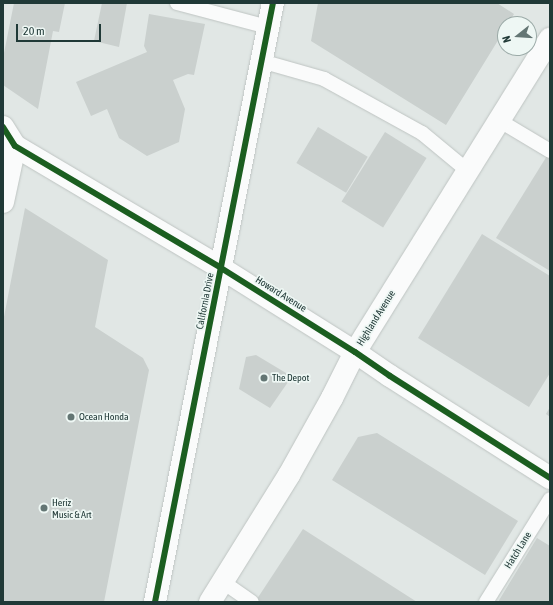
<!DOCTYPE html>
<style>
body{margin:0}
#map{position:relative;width:553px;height:605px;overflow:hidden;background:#e1e7e5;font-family:"Asap Condensed",sans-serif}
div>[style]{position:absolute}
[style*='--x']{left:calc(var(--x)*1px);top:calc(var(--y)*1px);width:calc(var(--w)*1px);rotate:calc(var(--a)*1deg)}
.building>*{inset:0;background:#cad0ce;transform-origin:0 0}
.roads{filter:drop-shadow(0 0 1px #bec4c2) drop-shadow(0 0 1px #bec4c2)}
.lane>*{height:14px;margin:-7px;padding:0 7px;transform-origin:7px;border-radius:7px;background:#fafbfb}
.street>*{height:22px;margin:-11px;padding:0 11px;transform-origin:11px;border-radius:11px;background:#fafbfb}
.secondary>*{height:22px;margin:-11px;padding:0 11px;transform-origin:11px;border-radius:11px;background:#fafbfb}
.cycleway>*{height:6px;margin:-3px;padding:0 3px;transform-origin:3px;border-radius:3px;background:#1b5e20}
.dots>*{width:11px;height:11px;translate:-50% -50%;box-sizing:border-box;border:2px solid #eef7f4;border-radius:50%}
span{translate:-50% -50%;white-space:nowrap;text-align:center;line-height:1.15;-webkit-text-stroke:3.5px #eef7f4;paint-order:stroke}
.street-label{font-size:10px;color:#203937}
.poi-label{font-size:10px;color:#203937}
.left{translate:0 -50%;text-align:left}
.frame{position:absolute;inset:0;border:4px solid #203937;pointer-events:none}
.north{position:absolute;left:497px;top:16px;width:40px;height:40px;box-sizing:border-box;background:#eef7f4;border:1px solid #9caba8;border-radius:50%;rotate:253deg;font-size:11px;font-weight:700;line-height:16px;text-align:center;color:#203937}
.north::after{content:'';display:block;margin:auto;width:14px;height:18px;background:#647674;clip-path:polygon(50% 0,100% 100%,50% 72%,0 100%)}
.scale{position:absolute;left:16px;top:24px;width:85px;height:18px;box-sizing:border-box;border:2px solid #203937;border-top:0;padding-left:5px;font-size:12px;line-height:14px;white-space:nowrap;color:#203937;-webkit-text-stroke:3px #eef7f4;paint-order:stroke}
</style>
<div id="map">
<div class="building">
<div style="clip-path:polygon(14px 3px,65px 3px,59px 32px,53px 31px,38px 109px,3px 85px,3px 58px)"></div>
<div style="clip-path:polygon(102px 3px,127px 3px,119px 47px,94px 41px)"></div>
<div style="clip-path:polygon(318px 3px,497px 3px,514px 14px,508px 24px,505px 24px,505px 29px,446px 125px,311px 41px)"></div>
<div style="clip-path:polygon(149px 14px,205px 24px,194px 75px,188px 74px,173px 80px,185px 109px,179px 142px,147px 156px,119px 138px,107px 109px,91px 116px,76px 82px,147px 52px,144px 46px)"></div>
<div style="left:318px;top:127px;width:58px;height:42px;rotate:31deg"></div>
<div style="left:385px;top:132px;width:49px;height:82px;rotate:32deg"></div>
<div style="clip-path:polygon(550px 151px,550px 271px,496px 238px)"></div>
<div style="clip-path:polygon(25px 208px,108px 260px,95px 327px,143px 358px,149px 370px,104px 602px,3px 602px,3px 322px)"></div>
<div style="clip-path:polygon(482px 234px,550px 276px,550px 373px,529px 407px,418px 338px)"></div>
<div style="clip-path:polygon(256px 355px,286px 373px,288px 382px,270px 408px,239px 389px,246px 357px)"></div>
<div style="clip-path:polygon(550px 407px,550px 417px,546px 414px)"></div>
<div style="clip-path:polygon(377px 433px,518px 521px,485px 575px,332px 480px,358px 437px)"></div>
<div style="clip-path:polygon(303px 529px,417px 602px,255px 602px)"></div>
<div style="clip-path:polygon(537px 538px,550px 546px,550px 602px,498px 602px)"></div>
</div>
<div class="roads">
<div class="lane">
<div style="--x:177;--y:3;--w:94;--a:14.8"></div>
<div style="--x:261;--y:61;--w:66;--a:15.9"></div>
<div style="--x:324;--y:79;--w:112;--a:28.9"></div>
<div style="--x:422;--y:133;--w:60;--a:39.6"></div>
<div style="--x:500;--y:121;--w:58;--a:31"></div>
<div style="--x:223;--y:582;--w:35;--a:35"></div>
<div style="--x:486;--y:602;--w:121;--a:-58.1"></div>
</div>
<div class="street">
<div style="--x:3;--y:202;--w:57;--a:-77.9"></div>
<div style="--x:210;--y:602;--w:150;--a:-58.1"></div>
<div style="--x:289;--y:475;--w:88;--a:-60.8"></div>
<div style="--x:332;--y:398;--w:51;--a:-63.4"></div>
<div style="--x:355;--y:352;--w:369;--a:-58.1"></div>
</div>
<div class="secondary">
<div style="--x:3;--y:127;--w:22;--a:58"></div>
<div style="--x:15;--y:146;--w:239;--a:30.6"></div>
<div style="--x:221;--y:268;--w:158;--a:32.1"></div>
<div style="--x:355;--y:352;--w:42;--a:34.4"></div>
<div style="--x:390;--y:376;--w:190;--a:32.5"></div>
<div style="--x:155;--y:602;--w:611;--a:-78.86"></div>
</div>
</div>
<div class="cycleway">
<div style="--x:3;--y:127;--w:22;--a:58"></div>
<div style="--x:15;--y:146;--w:239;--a:30.6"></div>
<div style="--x:221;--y:268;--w:158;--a:32.1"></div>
<div style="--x:355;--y:352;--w:42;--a:34.4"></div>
<div style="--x:390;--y:376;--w:190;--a:32.5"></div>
<div style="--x:155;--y:602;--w:611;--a:-78.86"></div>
</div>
<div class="dots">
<div style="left:264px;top:378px;background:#647674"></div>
<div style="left:71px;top:417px;background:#647674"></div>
<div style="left:44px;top:508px;background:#647674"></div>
</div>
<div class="street-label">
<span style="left:281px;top:294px;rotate:32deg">Howard Avenue</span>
<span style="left:205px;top:301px;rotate:-79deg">California Drive</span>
<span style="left:376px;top:318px;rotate:-58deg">Highland Avenue</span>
<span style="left:518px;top:550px;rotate:-58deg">Hatch Lane</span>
</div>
<div class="poi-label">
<span class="left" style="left:272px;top:378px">The Depot</span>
<span class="left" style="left:79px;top:417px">Ocean Honda</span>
<span class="left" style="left:52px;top:508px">Heriz<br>Music &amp; Art</span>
</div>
<div class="frame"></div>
<div class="north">N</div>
<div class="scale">20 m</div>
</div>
